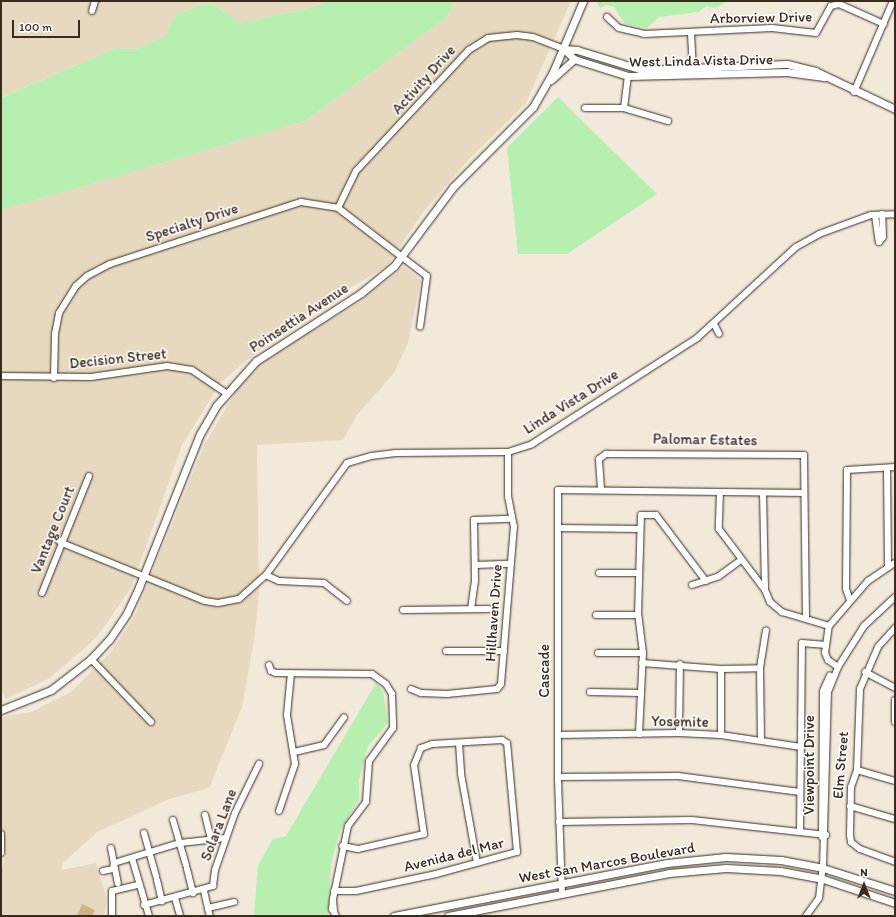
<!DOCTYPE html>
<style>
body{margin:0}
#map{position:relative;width:896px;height:917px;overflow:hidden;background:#f1e9da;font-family:Itim,sans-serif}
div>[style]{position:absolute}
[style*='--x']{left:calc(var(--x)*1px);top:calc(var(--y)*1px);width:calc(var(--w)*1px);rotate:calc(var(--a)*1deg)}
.built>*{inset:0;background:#e7d9c0}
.green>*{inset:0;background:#b7efb1}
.building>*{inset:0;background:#cfb585}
.roads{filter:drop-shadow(0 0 1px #3b2a1e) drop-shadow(0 0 1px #3b2a1e)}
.minor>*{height:6px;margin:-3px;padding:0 3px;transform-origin:3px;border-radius:3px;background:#fff}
.major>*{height:7px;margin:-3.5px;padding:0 3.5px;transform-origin:3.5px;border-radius:3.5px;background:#fff}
span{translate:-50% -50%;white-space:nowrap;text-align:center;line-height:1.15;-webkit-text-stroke:3px #fff;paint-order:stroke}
.street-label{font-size:15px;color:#3b2a1e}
.frame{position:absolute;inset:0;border:2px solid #3b2a1e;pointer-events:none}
.north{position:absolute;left:844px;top:865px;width:40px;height:40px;-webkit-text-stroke:3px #fff;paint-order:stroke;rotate:0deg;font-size:11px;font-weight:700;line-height:16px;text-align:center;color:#3b2a1e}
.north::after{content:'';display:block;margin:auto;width:14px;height:18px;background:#3b2a1e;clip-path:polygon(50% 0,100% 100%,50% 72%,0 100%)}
.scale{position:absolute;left:12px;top:20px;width:68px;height:18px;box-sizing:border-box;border:2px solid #3b2a1e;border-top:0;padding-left:5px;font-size:12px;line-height:14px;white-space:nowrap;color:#3b2a1e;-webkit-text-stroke:3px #fff;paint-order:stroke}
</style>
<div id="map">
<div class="built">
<div style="clip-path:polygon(1px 1px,330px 1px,306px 9px,241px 23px,209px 2px,176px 14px,165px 36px,137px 49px,116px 48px,2px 97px)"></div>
<div style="clip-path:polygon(455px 1px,571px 1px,526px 103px,469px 159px,423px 212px,387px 266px,294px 321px,221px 382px,182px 445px,131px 588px,96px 638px,50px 678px,6px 699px,1px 688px,2px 210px,305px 121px,446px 18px)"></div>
<div style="clip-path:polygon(404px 266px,421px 280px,408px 343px,394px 373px,357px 415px,343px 440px,257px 445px,259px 593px,254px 641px,242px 707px,209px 788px,169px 799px,97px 832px,62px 864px,62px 870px,96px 863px,107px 899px,104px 916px,1px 916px,1px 873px,5px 854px,1px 820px,1px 717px,31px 712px,71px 692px,110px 653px,134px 617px,205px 443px,240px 385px,269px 356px,356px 304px)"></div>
</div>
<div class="green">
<div style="clip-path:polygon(330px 1px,455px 1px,446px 18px,305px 121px,2px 210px,1px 214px,1px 86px,3px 97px,116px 48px,137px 49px,165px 36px,176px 14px,209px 2px,241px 23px,306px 9px)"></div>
<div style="clip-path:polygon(596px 1px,730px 1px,714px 8px,707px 6px,698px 12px,659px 17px,647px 28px,625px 24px,614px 7px,606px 5px,600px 8px)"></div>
<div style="clip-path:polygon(558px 97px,657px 194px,567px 254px,518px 254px,507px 148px)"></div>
<div style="clip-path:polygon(376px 683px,383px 691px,388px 723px,368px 746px,359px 779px,359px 800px,340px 831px,331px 864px,328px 916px,254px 916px,258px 865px,273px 839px,286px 836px)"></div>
</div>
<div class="building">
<div style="clip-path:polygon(82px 904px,95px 910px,92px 916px,77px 916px)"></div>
</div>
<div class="roads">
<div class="minor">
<div style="--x:92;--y:11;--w:10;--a:-73"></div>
<div style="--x:607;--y:17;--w:16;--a:43"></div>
<div style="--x:619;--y:28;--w:26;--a:13"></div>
<div style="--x:644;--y:34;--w:128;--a:-2.7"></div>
<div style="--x:772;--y:28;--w:44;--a:6.5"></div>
<div style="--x:816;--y:33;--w:31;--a:-61"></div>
<div style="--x:831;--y:6;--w:8;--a:-14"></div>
<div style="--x:839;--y:4;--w:49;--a:24"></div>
<div style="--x:691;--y:33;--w:38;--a:87"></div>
<div style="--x:854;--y:92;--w:99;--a:-66.8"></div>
<div style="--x:585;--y:108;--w:39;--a:0"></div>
<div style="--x:624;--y:108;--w:46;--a:16.5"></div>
<div style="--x:624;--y:108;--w:32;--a:-83"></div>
<div style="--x:338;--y:208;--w:41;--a:-64.1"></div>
<div style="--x:356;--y:171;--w:166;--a:-47"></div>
<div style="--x:469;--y:50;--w:22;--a:-32"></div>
<div style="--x:488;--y:38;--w:29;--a:-6"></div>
<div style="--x:517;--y:35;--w:16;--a:7"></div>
<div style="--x:533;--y:37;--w:33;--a:21"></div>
<div style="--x:875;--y:215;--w:27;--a:82"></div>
<div style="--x:879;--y:242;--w:6;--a:-51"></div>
<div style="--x:883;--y:237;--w:23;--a:-92"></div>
<div style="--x:714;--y:324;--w:11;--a:63"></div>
<div style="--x:1;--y:376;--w:90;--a:0.6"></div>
<div style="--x:91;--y:377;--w:77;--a:-8.2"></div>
<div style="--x:167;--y:366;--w:25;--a:9"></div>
<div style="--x:192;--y:370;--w:41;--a:34.1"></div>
<div style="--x:54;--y:378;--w:44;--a:-88.7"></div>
<div style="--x:55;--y:334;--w:21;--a:-79"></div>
<div style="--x:59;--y:313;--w:32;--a:-58"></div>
<div style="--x:76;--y:286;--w:15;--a:-42"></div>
<div style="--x:87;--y:276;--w:26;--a:-28"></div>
<div style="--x:110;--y:264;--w:201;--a:-18"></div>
<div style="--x:301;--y:202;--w:37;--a:9"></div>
<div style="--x:338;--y:208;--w:112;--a:37.4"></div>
<div style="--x:427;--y:276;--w:51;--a:97.8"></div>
<div style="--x:887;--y:468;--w:99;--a:89.4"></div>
<div style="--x:601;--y:489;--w:30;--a:-94"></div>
<div style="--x:599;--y:459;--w:9;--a:-36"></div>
<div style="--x:606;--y:454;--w:198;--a:0.3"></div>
<div style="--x:804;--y:455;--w:162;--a:89.3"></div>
<div style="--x:720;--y:492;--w:37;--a:92"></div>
<div style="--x:719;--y:529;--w:76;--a:53"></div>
<div style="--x:763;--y:493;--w:97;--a:88.8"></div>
<div style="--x:765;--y:590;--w:13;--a:67"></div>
<div style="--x:770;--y:602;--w:16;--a:40"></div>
<div style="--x:782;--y:612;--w:49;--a:16.6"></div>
<div style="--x:558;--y:528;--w:82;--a:0.7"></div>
<div style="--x:53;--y:536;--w:11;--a:38"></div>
<div style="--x:62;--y:543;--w:154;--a:22.1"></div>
<div style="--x:205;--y:601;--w:13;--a:9"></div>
<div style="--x:218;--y:603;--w:21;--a:-11"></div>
<div style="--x:239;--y:599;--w:36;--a:-42"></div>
<div style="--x:266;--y:575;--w:138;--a:-54.1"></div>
<div style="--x:347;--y:463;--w:25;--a:-16"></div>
<div style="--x:371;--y:456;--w:25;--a:-7"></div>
<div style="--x:396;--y:453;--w:112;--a:-0.5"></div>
<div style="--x:508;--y:452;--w:25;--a:-18"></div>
<div style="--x:532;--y:444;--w:196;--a:-32.7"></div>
<div style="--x:697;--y:338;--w:134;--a:-42.6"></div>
<div style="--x:796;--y:247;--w:26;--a:-29"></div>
<div style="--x:819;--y:234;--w:55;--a:-20.1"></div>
<div style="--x:871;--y:215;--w:24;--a:-2"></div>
<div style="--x:475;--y:565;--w:35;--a:-2"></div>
<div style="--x:599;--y:573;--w:40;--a:0"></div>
<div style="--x:266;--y:575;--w:14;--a:25"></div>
<div style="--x:279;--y:581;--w:45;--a:2.5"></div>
<div style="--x:324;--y:583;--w:29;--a:38"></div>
<div style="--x:692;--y:585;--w:28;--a:-18"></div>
<div style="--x:719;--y:576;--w:27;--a:-36"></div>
<div style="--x:42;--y:593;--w:126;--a:-68.1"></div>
<div style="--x:850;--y:600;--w:12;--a:-110"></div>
<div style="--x:846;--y:589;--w:119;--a:-89.5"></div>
<div style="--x:847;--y:470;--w:48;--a:-3.6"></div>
<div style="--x:471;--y:609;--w:29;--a:-82"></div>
<div style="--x:475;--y:580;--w:60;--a:-91"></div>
<div style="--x:474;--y:520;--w:38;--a:-2"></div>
<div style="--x:403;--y:610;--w:86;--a:-0.7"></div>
<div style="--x:596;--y:615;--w:42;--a:0"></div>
<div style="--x:895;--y:628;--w:25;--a:132"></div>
<div style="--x:878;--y:647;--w:46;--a:113.2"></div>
<div style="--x:860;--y:689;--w:81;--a:92.1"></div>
<div style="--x:857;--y:770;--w:18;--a:109"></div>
<div style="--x:851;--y:787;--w:48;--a:91.2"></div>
<div style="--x:850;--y:835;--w:7;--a:82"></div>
<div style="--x:851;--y:842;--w:11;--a:38"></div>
<div style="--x:860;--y:849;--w:37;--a:20"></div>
<div style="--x:446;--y:651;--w:58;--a:0"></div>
<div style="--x:598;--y:653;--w:45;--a:0"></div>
<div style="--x:91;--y:659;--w:87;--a:46.4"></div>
<div style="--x:642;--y:663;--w:79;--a:4.3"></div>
<div style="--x:721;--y:669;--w:39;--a:-1"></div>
<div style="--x:269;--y:665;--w:6;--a:72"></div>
<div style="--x:271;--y:671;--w:5;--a:22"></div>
<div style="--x:276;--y:673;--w:96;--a:0.6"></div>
<div style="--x:372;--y:674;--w:17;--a:36"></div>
<div style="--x:386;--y:684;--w:12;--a:59"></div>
<div style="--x:392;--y:694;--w:34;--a:88"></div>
<div style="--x:393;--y:728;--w:41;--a:126"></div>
<div style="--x:369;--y:761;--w:41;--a:94.2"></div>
<div style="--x:366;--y:802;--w:30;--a:127"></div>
<div style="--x:348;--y:826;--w:75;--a:101.6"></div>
<div style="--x:838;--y:667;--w:12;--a:-145"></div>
<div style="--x:828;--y:660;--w:8;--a:-113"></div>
<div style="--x:825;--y:653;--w:27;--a:-82"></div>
<div style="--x:829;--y:626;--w:60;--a:-49.1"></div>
<div style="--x:868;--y:581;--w:32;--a:-34"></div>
<div style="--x:721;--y:669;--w:66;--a:90"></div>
<div style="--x:865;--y:672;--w:34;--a:28"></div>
<div style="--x:411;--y:689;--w:11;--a:22"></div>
<div style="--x:421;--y:693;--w:26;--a:2"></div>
<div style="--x:447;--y:694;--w:50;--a:-5.7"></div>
<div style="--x:497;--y:689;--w:6;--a:-51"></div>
<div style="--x:501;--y:684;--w:158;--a:-85.3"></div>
<div style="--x:514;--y:527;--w:31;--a:-101"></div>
<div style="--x:508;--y:497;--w:45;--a:-90"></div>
<div style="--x:590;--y:692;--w:51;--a:1.1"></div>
<div style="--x:895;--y:700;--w:22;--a:90"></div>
<div style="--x:679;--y:733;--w:69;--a:-89.2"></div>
<div style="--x:639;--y:734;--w:81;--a:-87.2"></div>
<div style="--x:643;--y:653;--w:38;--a:-97"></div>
<div style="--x:638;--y:615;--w:100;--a:-88.3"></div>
<div style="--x:641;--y:515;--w:15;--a:0"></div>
<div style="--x:656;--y:515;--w:83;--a:52.9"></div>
<div style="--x:558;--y:735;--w:121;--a:-0.9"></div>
<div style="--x:679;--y:733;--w:42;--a:2.7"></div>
<div style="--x:721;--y:735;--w:81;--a:8.5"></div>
<div style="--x:761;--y:740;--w:72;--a:-90.8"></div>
<div style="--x:760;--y:668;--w:38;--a:-81"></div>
<div style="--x:459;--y:743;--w:31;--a:86"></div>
<div style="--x:461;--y:774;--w:90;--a:79.8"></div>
<div style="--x:294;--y:752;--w:31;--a:-13"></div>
<div style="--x:324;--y:745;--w:34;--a:-54"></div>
<div style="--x:857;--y:770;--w:40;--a:16"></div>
<div style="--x:558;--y:777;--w:120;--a:-0.5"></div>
<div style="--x:678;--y:776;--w:123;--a:7.5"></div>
<div style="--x:850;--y:806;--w:47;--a:16.1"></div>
<div style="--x:279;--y:811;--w:50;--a:-71.2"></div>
<div style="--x:295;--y:764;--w:50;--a:-99.3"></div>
<div style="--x:287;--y:715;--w:42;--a:-84.6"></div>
<div style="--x:205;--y:815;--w:25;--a:76"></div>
<div style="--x:173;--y:820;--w:47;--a:73.9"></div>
<div style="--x:559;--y:822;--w:133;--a:-0.9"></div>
<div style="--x:692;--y:820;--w:135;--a:6.4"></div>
<div style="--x:800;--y:831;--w:188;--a:-89.4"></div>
<div style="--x:802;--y:643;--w:24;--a:5"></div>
<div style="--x:144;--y:833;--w:45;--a:74.4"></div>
<div style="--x:1;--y:834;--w:19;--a:90"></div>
<div style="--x:822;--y:837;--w:146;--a:-89.6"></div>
<div style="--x:823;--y:691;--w:17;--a:-66"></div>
<div style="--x:111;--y:848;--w:36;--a:79"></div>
<div style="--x:132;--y:858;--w:60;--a:73.7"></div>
<div style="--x:823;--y:868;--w:176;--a:-88.4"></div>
<div style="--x:828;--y:692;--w:27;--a:-68"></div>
<div style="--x:838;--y:667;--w:49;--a:-57.6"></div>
<div style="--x:864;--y:626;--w:42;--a:-43.1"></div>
<div style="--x:187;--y:869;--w:25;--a:76"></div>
<div style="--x:103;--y:871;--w:10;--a:-11"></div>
<div style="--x:113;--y:869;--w:6;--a:-81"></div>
<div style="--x:114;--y:863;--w:69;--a:-16.9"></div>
<div style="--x:180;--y:843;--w:46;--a:-6.2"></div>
<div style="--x:157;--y:880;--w:22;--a:77"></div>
<div style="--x:204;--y:891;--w:26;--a:77"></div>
<div style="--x:334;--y:891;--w:22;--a:0"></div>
<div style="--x:356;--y:891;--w:82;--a:-12"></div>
<div style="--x:436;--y:874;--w:84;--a:-15.2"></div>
<div style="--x:517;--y:852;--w:109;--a:-95.2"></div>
<div style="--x:507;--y:743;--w:6;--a:-149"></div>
<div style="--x:502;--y:740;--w:70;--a:176.7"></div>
<div style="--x:432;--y:744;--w:12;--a:160"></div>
<div style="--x:421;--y:748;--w:18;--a:112"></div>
<div style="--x:414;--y:765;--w:70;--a:81.8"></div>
<div style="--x:424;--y:834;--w:68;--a:167.2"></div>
<div style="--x:358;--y:849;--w:16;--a:-169"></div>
<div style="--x:562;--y:894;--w:117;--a:-92"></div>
<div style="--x:558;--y:777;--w:287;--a:-90"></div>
<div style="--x:558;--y:490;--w:245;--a:0.7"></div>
<div style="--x:175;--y:898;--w:19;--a:74"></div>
<div style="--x:144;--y:905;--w:72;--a:-15.4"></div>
<div style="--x:213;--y:886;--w:16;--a:-83"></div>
<div style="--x:215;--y:870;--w:60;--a:-70.7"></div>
<div style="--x:235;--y:813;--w:55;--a:-63.9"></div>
<div style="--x:208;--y:908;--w:27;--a:-13"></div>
<div style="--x:334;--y:911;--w:12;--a:-95"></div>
<div style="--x:333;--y:899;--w:10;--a:96"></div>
<div style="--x:332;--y:909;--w:8;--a:60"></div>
<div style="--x:112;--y:916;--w:25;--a:-90"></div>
<div style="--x:112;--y:891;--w:28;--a:-13"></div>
<div style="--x:806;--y:916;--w:22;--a:-54"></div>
<div style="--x:819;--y:898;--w:34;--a:-83"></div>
</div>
<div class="major">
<div style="--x:564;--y:49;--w:13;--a:4"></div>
<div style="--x:577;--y:50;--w:69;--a:16.9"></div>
<div style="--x:643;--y:70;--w:144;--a:-2.4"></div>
<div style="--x:787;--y:64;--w:29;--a:14"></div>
<div style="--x:815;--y:71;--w:89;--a:25.4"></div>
<div style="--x:564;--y:49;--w:14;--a:45"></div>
<div style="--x:574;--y:59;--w:57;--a:17.5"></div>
<div style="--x:628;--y:76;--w:159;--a:-1.4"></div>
<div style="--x:787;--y:72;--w:37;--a:8"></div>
<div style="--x:551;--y:80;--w:31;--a:-42"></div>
<div style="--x:1;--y:710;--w:54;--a:-21.8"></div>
<div style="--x:51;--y:690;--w:51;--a:-37.8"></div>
<div style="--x:91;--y:659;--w:26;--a:-47"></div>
<div style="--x:109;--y:640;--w:32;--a:-56"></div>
<div style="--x:127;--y:613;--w:29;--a:-65"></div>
<div style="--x:139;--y:587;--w:165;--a:-68.3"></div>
<div style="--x:200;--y:434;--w:32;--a:-60"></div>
<div style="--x:216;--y:406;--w:60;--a:-48.4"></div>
<div style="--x:256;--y:361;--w:125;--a:-32.9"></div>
<div style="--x:361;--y:293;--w:43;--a:-39.3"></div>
<div style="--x:394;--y:266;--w:99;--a:-53.2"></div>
<div style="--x:453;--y:187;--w:113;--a:-45"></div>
<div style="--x:533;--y:107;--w:40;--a:-60.3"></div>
<div style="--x:553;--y:72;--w:77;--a:-67.1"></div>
<div style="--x:394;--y:916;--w:278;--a:-11"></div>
<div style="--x:667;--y:863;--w:59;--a:-5.8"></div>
<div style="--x:726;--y:857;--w:55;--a:3.1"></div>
<div style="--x:781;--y:860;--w:43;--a:10.8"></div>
<div style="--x:823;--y:868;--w:76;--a:17.7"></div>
<div style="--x:448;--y:916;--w:225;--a:-11"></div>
<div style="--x:669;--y:873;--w:57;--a:-5"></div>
<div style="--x:726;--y:868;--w:54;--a:3.2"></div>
<div style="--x:780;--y:871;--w:44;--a:10.5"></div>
<div style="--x:823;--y:879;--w:76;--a:18.4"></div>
</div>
</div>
<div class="street-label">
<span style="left:761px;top:18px;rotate:-1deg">Arborview Drive</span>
<span style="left:701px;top:61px;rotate:-1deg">West Linda Vista Drive</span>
<span style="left:424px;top:80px;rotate:-48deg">Activity Drive</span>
<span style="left:192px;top:223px;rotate:-18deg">Specialty Drive</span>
<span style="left:299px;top:318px;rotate:-33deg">Poinsettia Avenue</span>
<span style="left:118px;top:359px;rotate:-6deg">Decision Street</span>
<span style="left:571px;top:402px;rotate:-32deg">Linda Vista Drive</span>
<span style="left:705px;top:440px;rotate:1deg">Palomar Estates</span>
<span style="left:53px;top:530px;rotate:-68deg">Vantage Court</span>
<span style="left:494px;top:613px;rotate:-86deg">Hillhaven Drive</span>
<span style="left:545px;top:671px;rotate:-90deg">Cascade</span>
<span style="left:680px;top:722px;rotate:1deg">Yosemite</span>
<span style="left:810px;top:765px;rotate:-90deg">Viewpoint Drive</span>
<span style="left:841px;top:765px;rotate:-85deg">Elm Street</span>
<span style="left:219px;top:825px;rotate:-69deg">Solara Lane</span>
<span style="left:454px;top:855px;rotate:-14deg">Avenida del Mar</span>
<span style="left:607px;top:863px;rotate:-10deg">West San Marcos Boulevard</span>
</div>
<div class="frame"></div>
<div class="north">N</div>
<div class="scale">100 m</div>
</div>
